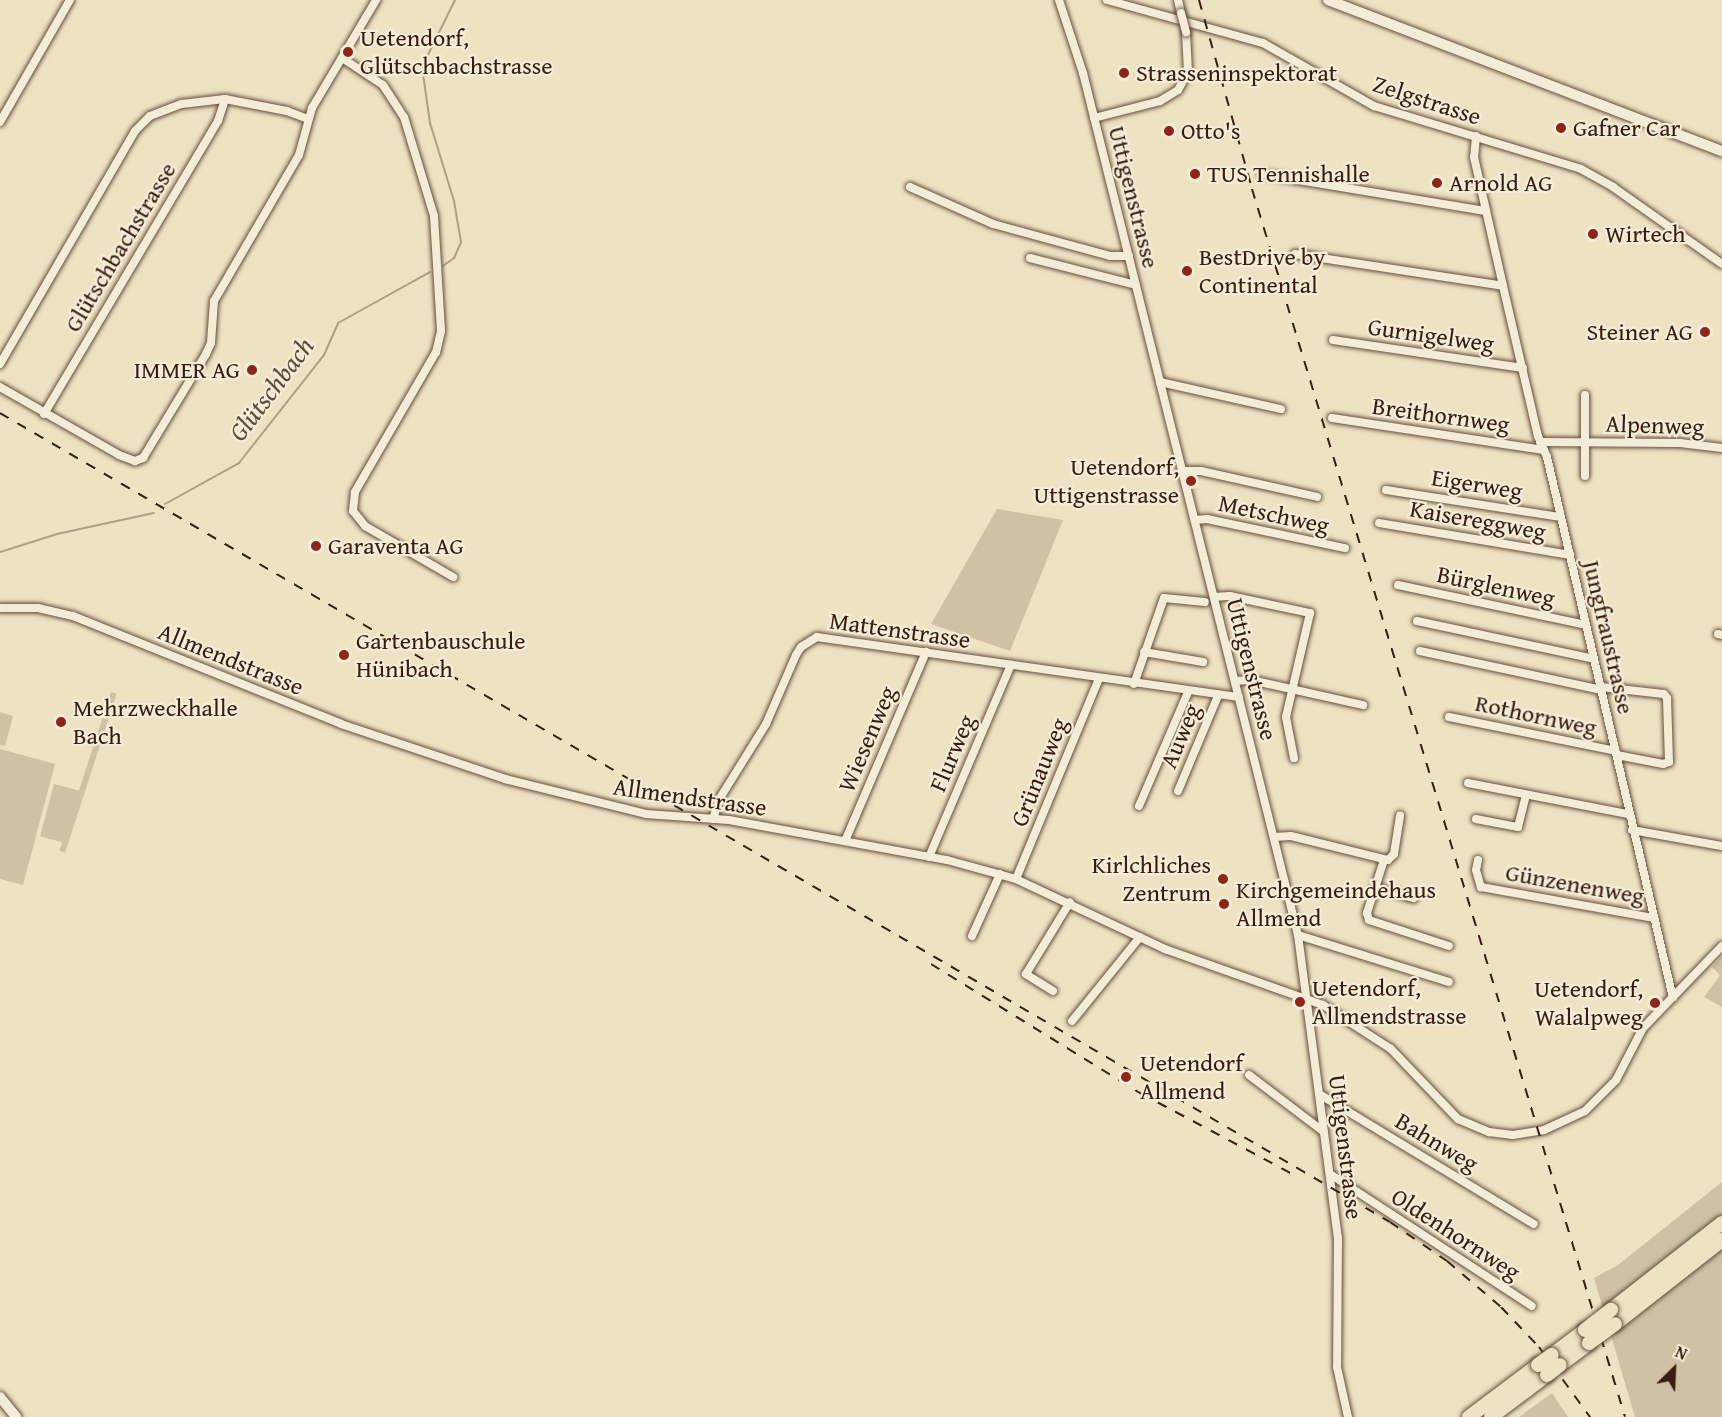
<!DOCTYPE html>
<meta charset="utf-8">
<style>
body{margin:0}
#map{position:relative;width:1722px;height:1417px;overflow:hidden;background:#ede2c2;font-family:"Gentium Book Plus",serif}
div>[style]{position:absolute}
[style*='--x']{left:calc(var(--x)*1px);top:calc(var(--y)*1px);width:calc(var(--w)*1px);rotate:calc(var(--a)*1deg)}
.green>*{inset:0;background:#cec1a4;transform-origin:0 0}
.stream>*{height:2px;margin:-1px;padding:0 1px;transform-origin:1px;border-radius:1px;background:#af9f86}
.roads{filter:drop-shadow(0 0 2px #654e3e) drop-shadow(0 0 2px #654e3e)}
.street>*{height:8px;margin:-4px;padding:0 4px;transform-origin:4px;border-radius:4px;background:#f3ecd7}
.secondary>*{height:10px;margin:-5px;padding:0 5px;transform-origin:5px;border-radius:5px;background:#f3ecd7}
.highway>*{height:14px;margin:-7px;padding:0 7px;transform-origin:7px;border-radius:7px;background:#ede2c2}
.rail>*{height:2px;margin-top:-1px;transform-origin:0;background:repeating-linear-gradient(90deg,#381d12 0 10px,transparent 0 20px)}
.bridges{filter:drop-shadow(0 0 2px #654e3e) drop-shadow(0 0 2px #654e3e)}
.street-bridge>*{height:8px;margin:-4px;padding:0 4px;transform-origin:4px;border-radius:4px;background:#f3ecd7}
.highway-bridge>*{height:14px;margin:-7px;padding:0 7px;transform-origin:7px;border-radius:7px;background:#ede2c2}
.dots>*{width:16px;height:16px;translate:-50% -50%;box-sizing:border-box;border:3px solid #f3ecd7;border-radius:50%}
span{translate:-50% -50%;white-space:nowrap;text-align:center;line-height:1.15;-webkit-text-stroke:4.5px #f3ecd7;paint-order:stroke}
.poi-label{font-size:24px;color:#381d12}
.left{translate:0 -50%;text-align:left}
.right{translate:-100% -50%;text-align:right}
.street-label{font-size:24px;color:#381d12}
.water-label{font-size:26px;color:#624a3b;font-style:italic}
.north{position:absolute;left:1644px;top:1339px;width:60px;height:60px;-webkit-text-stroke:4px #f3ecd7;paint-order:stroke;rotate:24deg;font-size:16px;font-weight:700;line-height:24px;text-align:center;color:#381d12}
.north::after{content:'';display:block;margin:auto;width:21px;height:27px;background:#381d12;clip-path:polygon(50% 0,100% 100%,50% 72%,0 100%)}
</style>
<div id="map">
<div class="green">
<div style="clip-path:polygon(997px 509px,1063px 520px,1010px 651px,931px 624px)"></div>
<div style="left:111px;top:692px;width:6px;height:167px;rotate:18deg"></div>
<div style="clip-path:polygon(0 712px,13px 716px,5px 746px,0 745px)"></div>
<div style="clip-path:polygon(0 749px,55px 764px,23px 885px,0 879px)"></div>
<div style="left:54px;top:784px;width:27px;height:54px;rotate:15deg"></div>
<div style="clip-path:polygon(1722px 956px,1722px 1007px,1704px 997px,1720px 975px,1712px 967px)"></div>
<div style="clip-path:polygon(1722px 1182px,1722px 1417px,1635px 1417px,1594px 1278px,1618px 1265px)"></div>
<div style="clip-path:polygon(1552px 1393px,1568px 1417px,1519px 1417px)"></div>
</div>
<div class="stream">
<div style="--x:443;--y:266;--w:14;--a:-36"></div>
<div style="--x:454;--y:258;--w:17;--a:-66"></div>
<div style="--x:461;--y:242;--w:42;--a:-99.7"></div>
<div style="--x:454;--y:201;--w:82;--a:-107.1"></div>
<div style="--x:430;--y:123;--w:57;--a:-98.1"></div>
<div style="--x:422;--y:67;--w:75;--a:-63.8"></div>
<div style="--x:165;--y:504;--w:85;--a:-29"></div>
<div style="--x:239;--y:463;--w:137;--a:-51.8"></div>
<div style="--x:324;--y:355;--w:35;--a:-66"></div>
<div style="--x:338;--y:323;--w:105;--a:-29"></div>
<div style="--x:0;--y:552;--w:60;--a:-17.5"></div>
<div style="--x:57;--y:534;--w:99;--a:-12.2"></div>
</div>
<div class="roads">
<div class="street">
<div style="--x:1059;--y:0;--w:77;--a:71.8"></div>
<div style="--x:1083;--y:73;--w:888;--a:76"></div>
<div style="--x:1298;--y:935;--w:306;--a:82.5"></div>
<div style="--x:1338;--y:1238;--w:129;--a:90.4"></div>
<div style="--x:1337;--y:1367;--w:51;--a:77.6"></div>
<div style="--x:1107;--y:0;--w:162;--a:15.4"></div>
<div style="--x:1263;--y:43;--w:128;--a:29.6"></div>
<div style="--x:1374;--y:106;--w:216;--a:16.9"></div>
<div style="--x:1581;--y:169;--w:37;--a:29"></div>
<div style="--x:1613;--y:187;--w:133;--a:35.2"></div>
<div style="--x:1178;--y:0;--w:13;--a:77"></div>
<div style="--x:342;--y:58;--w:49;--a:33.4"></div>
<div style="--x:383;--y:85;--w:38;--a:57"></div>
<div style="--x:404;--y:117;--w:103;--a:73.1"></div>
<div style="--x:434;--y:216;--w:115;--a:86.5"></div>
<div style="--x:441;--y:331;--w:22;--a:103"></div>
<div style="--x:436;--y:352;--w:162;--a:120.1"></div>
<div style="--x:355;--y:492;--w:19;--a:96"></div>
<div style="--x:353;--y:511;--w:19;--a:51"></div>
<div style="--x:365;--y:526;--w:102;--a:30.1"></div>
<div style="--x:1094;--y:118;--w:68;--a:-14.4"></div>
<div style="--x:1160;--y:101;--w:21;--a:-31"></div>
<div style="--x:1178;--y:90;--w:21;--a:-61"></div>
<div style="--x:1188;--y:72;--w:40;--a:-92.9"></div>
<div style="--x:0;--y:122;--w:141;--a:-60.2"></div>
<div style="--x:1476;--y:136;--w:21;--a:95"></div>
<div style="--x:1474;--y:157;--w:132;--a:77.3"></div>
<div style="--x:1503;--y:286;--w:154;--a:76.9"></div>
<div style="--x:1538;--y:436;--w:23;--a:67"></div>
<div style="--x:1547;--y:457;--w:555;--a:76.89"></div>
<div style="--x:1262;--y:174;--w:227;--a:9.4"></div>
<div style="--x:910;--y:187;--w:91;--a:24"></div>
<div style="--x:993;--y:224;--w:121;--a:15.3"></div>
<div style="--x:1110;--y:256;--w:19;--a:0"></div>
<div style="--x:1295;--y:254;--w:210;--a:8.7"></div>
<div style="--x:1030;--y:258;--w:109;--a:14.3"></div>
<div style="--x:1333;--y:340;--w:192;--a:8.4"></div>
<div style="--x:0;--y:364;--w:269;--a:-59.9"></div>
<div style="--x:135;--y:131;--w:21;--a:-45"></div>
<div style="--x:150;--y:116;--w:34;--a:-21"></div>
<div style="--x:182;--y:104;--w:43;--a:-6.6"></div>
<div style="--x:225;--y:99;--w:63;--a:11"></div>
<div style="--x:287;--y:111;--w:22;--a:21"></div>
<div style="--x:1160;--y:382;--w:124;--a:12.6"></div>
<div style="--x:0;--y:387;--w:137;--a:29.7"></div>
<div style="--x:119;--y:455;--w:17;--a:21"></div>
<div style="--x:135;--y:461;--w:9;--a:-21"></div>
<div style="--x:143;--y:458;--w:122;--a:-58.8"></div>
<div style="--x:206;--y:354;--w:12;--a:-66"></div>
<div style="--x:211;--y:343;--w:42;--a:-85.9"></div>
<div style="--x:214;--y:301;--w:169;--a:-59.8"></div>
<div style="--x:299;--y:155;--w:49;--a:-74.5"></div>
<div style="--x:312;--y:108;--w:126;--a:-59.3"></div>
<div style="--x:44;--y:414;--w:341;--a:-59.3"></div>
<div style="--x:218;--y:121;--w:23;--a:-72"></div>
<div style="--x:1332;--y:418;--w:214;--a:8.6"></div>
<div style="--x:1540;--y:442;--w:140;--a:0.4"></div>
<div style="--x:1680;--y:443;--w:42;--a:6.8"></div>
<div style="--x:1183;--y:471;--w:18;--a:0"></div>
<div style="--x:1201;--y:471;--w:119;--a:12.6"></div>
<div style="--x:1585;--y:476;--w:81;--a:-90"></div>
<div style="--x:1386;--y:490;--w:177;--a:8.8"></div>
<div style="--x:1195;--y:520;--w:12;--a:-5"></div>
<div style="--x:1207;--y:519;--w:141;--a:11.9"></div>
<div style="--x:1379;--y:523;--w:194;--a:9.5"></div>
<div style="--x:1398;--y:585;--w:192;--a:12"></div>
<div style="--x:1214;--y:597;--w:16;--a:-4"></div>
<div style="--x:1230;--y:596;--w:82;--a:12"></div>
<div style="--x:1310;--y:613;--w:107;--a:103"></div>
<div style="--x:1286;--y:717;--w:42;--a:79"></div>
<div style="--x:0;--y:608;--w:38;--a:0"></div>
<div style="--x:38;--y:608;--w:36;--a:13"></div>
<div style="--x:73;--y:616;--w:289;--a:21.9"></div>
<div style="--x:341;--y:724;--w:173;--a:18.5"></div>
<div style="--x:505;--y:779;--w:145;--a:13.9"></div>
<div style="--x:646;--y:814;--w:83;--a:4.1"></div>
<div style="--x:729;--y:820;--w:222;--a:10.4"></div>
<div style="--x:947;--y:860;--w:72;--a:15.4"></div>
<div style="--x:1016;--y:879;--w:165;--a:25.2"></div>
<div style="--x:1165;--y:949;--w:168;--a:19.5"></div>
<div style="--x:1323;--y:1005;--w:81;--a:32.9"></div>
<div style="--x:1391;--y:1049;--w:97;--a:46.3"></div>
<div style="--x:1458;--y:1119;--w:34;--a:23"></div>
<div style="--x:1489;--y:1132;--w:24;--a:7"></div>
<div style="--x:1513;--y:1135;--w:31;--a:-9"></div>
<div style="--x:1544;--y:1130;--w:45;--a:-24.9"></div>
<div style="--x:1585;--y:1111;--w:44;--a:-45"></div>
<div style="--x:1616;--y:1080;--w:59;--a:-62.6"></div>
<div style="--x:1643;--y:1028;--w:114;--a:-46.1"></div>
<div style="--x:1417;--y:621;--w:181;--a:12.1"></div>
<div style="--x:1718;--y:634;--w:4;--a:14"></div>
<div style="--x:1420;--y:651;--w:186;--a:12.1"></div>
<div style="--x:1144;--y:652;--w:60;--a:9.6"></div>
<div style="--x:1235;--y:681;--w:16;--a:-4"></div>
<div style="--x:1251;--y:680;--w:115;--a:12.6"></div>
<div style="--x:1134;--y:684;--w:91;--a:-70.8"></div>
<div style="--x:1164;--y:598;--w:41;--a:5.6"></div>
<div style="--x:1601;--y:687;--w:63;--a:6.3"></div>
<div style="--x:1664;--y:694;--w:5;--a:53"></div>
<div style="--x:1667;--y:698;--w:64;--a:88.2"></div>
<div style="--x:1669;--y:762;--w:6;--a:162"></div>
<div style="--x:1663;--y:764;--w:47;--a:-168.9"></div>
<div style="--x:1449;--y:717;--w:170;--a:11.5"></div>
<div style="--x:1468;--y:783;--w:163;--a:11"></div>
<div style="--x:1178;--y:791;--w:103;--a:-67.2"></div>
<div style="--x:1139;--y:806;--w:124;--a:-66.7"></div>
<div style="--x:713;--y:819;--w:22;--a:-72"></div>
<div style="--x:720;--y:798;--w:87;--a:-58.1"></div>
<div style="--x:766;--y:724;--w:75;--a:-66.5"></div>
<div style="--x:796;--y:655;--w:9;--a:-58"></div>
<div style="--x:801;--y:647;--w:19;--a:-32"></div>
<div style="--x:817;--y:637;--w:426;--a:8.1"></div>
<div style="--x:1476;--y:819;--w:43;--a:10.8"></div>
<div style="--x:1518;--y:827;--w:33;--a:-76"></div>
<div style="--x:1632;--y:830;--w:91;--a:10.1"></div>
<div style="--x:1274;--y:837;--w:17;--a:-3"></div>
<div style="--x:1291;--y:836;--w:100;--a:13.9"></div>
<div style="--x:1388;--y:860;--w:8;--a:-45"></div>
<div style="--x:1394;--y:854;--w:39;--a:-81"></div>
<div style="--x:845;--y:841;--w:206;--a:-66.8"></div>
<div style="--x:929;--y:857;--w:209;--a:-66.9"></div>
<div style="--x:1384;--y:860;--w:56;--a:107.8"></div>
<div style="--x:1367;--y:913;--w:7;--a:74"></div>
<div style="--x:1369;--y:920;--w:84;--a:18"></div>
<div style="--x:1478;--y:860;--w:10;--a:101"></div>
<div style="--x:1476;--y:870;--w:18;--a:74"></div>
<div style="--x:1481;--y:887;--w:176;--a:10.2"></div>
<div style="--x:1016;--y:879;--w:217;--a:-67.5"></div>
<div style="--x:1376;--y:888;--w:39;--a:15"></div>
<div style="--x:1298;--y:935;--w:158;--a:17.3"></div>
<div style="--x:972;--y:936;--w:68;--a:-65.7"></div>
<div style="--x:1053;--y:991;--w:32;--a:-148"></div>
<div style="--x:1026;--y:974;--w:84;--a:-58.6"></div>
<div style="--x:1072;--y:1021;--w:108;--a:-51"></div>
<div style="--x:1249;--y:1075;--w:94;--a:37.2"></div>
<div style="--x:1319;--y:1094;--w:251;--a:31.2"></div>
<div style="--x:1330;--y:1174;--w:241;--a:33.2"></div>
</div>
<div class="secondary">
<div style="--x:1328;--y:0;--w:422;--a:21"></div>
<div style="--x:0;--y:1397;--w:26;--a:51"></div>
</div>
<div class="highway">
<div style="--x:1611;--y:1310;--w:141;--a:-38.1"></div>
<div style="--x:1615;--y:1324;--w:136;--a:-38.1"></div>
<div style="--x:1552;--y:1355;--w:41;--a:-37.1"></div>
<div style="--x:1560;--y:1365;--w:36;--a:-37"></div>
<div style="--x:1469;--y:1417;--w:86;--a:-37"></div>
<div style="--x:1491;--y:1417;--w:70;--a:-36.9"></div>
</div>
</div>
<div class="rail">
<div style="--x:1199;--y:0;--w:196;--a:74.3"></div>
<div style="--x:1252;--y:189;--w:1283;--a:73.1"></div>
<div style="--x:0;--y:413;--w:1608;--a:30.2"></div>
<div style="--x:1390;--y:1222;--w:69;--a:34.4"></div>
<div style="--x:1447;--y:1261;--w:71;--a:40.4"></div>
<div style="--x:1501;--y:1307;--w:55;--a:46.5"></div>
<div style="--x:1539;--y:1347;--w:87;--a:53.9"></div>
<div style="--x:931;--y:964;--w:246;--a:31.7"></div>
<div style="--x:1140;--y:1093;--w:177;--a:28"></div>
</div>
<div class="bridges">
<div class="street-bridge">
<div style="--x:1181;--y:13;--w:20;--a:75"></div>
</div>
<div class="highway-bridge">
<div style="--x:1585;--y:1330;--w:33;--a:-38"></div>
<div style="--x:1589;--y:1343;--w:32;--a:-36"></div>
<div style="--x:1538;--y:1365;--w:17;--a:-36"></div>
<div style="--x:1547;--y:1375;--w:16;--a:-38"></div>
</div>
</div>
<div class="dots">
<div style="left:348px;top:52px;background:#8f2418"></div>
<div style="left:1124px;top:73px;background:#8f2418"></div>
<div style="left:1561px;top:128px;background:#8f2418"></div>
<div style="left:1169px;top:131px;background:#8f2418"></div>
<div style="left:1195px;top:174px;background:#8f2418"></div>
<div style="left:1437px;top:183px;background:#8f2418"></div>
<div style="left:1593px;top:234px;background:#8f2418"></div>
<div style="left:1187px;top:271px;background:#8f2418"></div>
<div style="left:1705px;top:332px;background:#8f2418"></div>
<div style="left:252px;top:370px;background:#8f2418"></div>
<div style="left:1191px;top:481px;background:#8f2418"></div>
<div style="left:316px;top:546px;background:#8f2418"></div>
<div style="left:344px;top:655px;background:#8f2418"></div>
<div style="left:61px;top:722px;background:#8f2418"></div>
<div style="left:1223px;top:879px;background:#8f2418"></div>
<div style="left:1224px;top:904px;background:#8f2418"></div>
<div style="left:1300px;top:1002px;background:#8f2418"></div>
<div style="left:1655px;top:1003px;background:#8f2418"></div>
<div style="left:1126px;top:1077px;background:#8f2418"></div>
</div>
<div class="poi-label">
<span class="left" style="left:360px;top:52px">Uetendorf,<br>Glütschbachstrasse</span>
<span class="left" style="left:1136px;top:73px">Strasseninspektorat</span>
<span class="left" style="left:1573px;top:128px">Gafner Car</span>
<span class="left" style="left:1181px;top:131px">Otto's</span>
<span class="left" style="left:1207px;top:174px">TUS Tennishalle</span>
<span class="left" style="left:1449px;top:183px">Arnold AG</span>
<span class="left" style="left:1605px;top:234px">Wirtech</span>
<span class="left" style="left:1199px;top:271px">BestDrive by<br>Continental</span>
<span class="right" style="left:1693px;top:332px">Steiner AG</span>
<span class="right" style="left:240px;top:370px">IMMER AG</span>
<span class="right" style="left:1179px;top:481px">Uetendorf,<br>Uttigenstrasse</span>
<span class="left" style="left:328px;top:546px">Garaventa AG</span>
<span class="left" style="left:356px;top:655px">Gartenbauschule<br>Hünibach</span>
<span class="left" style="left:73px;top:722px">Mehrzweckhalle<br>Bach</span>
<span class="right" style="left:1211px;top:879px">Kirlchliches<br>Zentrum</span>
<span class="left" style="left:1236px;top:904px">Kirchgemeindehaus<br>Allmend</span>
<span class="left" style="left:1312px;top:1002px">Uetendorf,<br>Allmendstrasse</span>
<span class="right" style="left:1643px;top:1003px">Uetendorf,<br>Walalpweg</span>
<span class="left" style="left:1140px;top:1077px">Uetendorf<br>Allmend</span>
</div>
<div class="street-label">
<span style="left:1427px;top:100px;rotate:18deg">Zelgstrasse</span>
<span style="left:1134px;top:197px;rotate:76deg">Uttigenstrasse</span>
<span style="left:120px;top:247px;rotate:-59deg">Glütschbachstrasse</span>
<span style="left:1431px;top:335px;rotate:8deg">Gurnigelweg</span>
<span style="left:1441px;top:415px;rotate:8deg">Breithornweg</span>
<span style="left:1655px;top:425px;rotate:2deg">Alpenweg</span>
<span style="left:1477px;top:484px;rotate:9deg">Eigerweg</span>
<span style="left:1274px;top:514px;rotate:12deg">Metschweg</span>
<span style="left:1478px;top:520px;rotate:10deg">Kaisereggweg</span>
<span style="left:1496px;top:586px;rotate:12deg">Bürglenweg</span>
<span style="left:900px;top:630px;rotate:8deg">Mattenstrasse</span>
<span style="left:1609px;top:637px;rotate:77deg">Jungfraustrasse</span>
<span style="left:231px;top:659px;rotate:22deg">Allmendstrasse</span>
<span style="left:1252px;top:669px;rotate:76deg">Uttigenstrasse</span>
<span style="left:1536px;top:715px;rotate:12deg">Rothornweg</span>
<span style="left:1180px;top:736px;rotate:-67deg">Auweg</span>
<span style="left:867px;top:739px;rotate:-67deg">Wiesenweg</span>
<span style="left:952px;top:753px;rotate:-67deg">Flurweg</span>
<span style="left:1039px;top:772px;rotate:-68deg">Grünauweg</span>
<span style="left:690px;top:797px;rotate:8deg">Allmendstrasse</span>
<span style="left:1575px;top:884px;rotate:10deg">Günzenenweg</span>
<span style="left:1437px;top:1142px;rotate:31deg">Bahnweg</span>
<span style="left:1346px;top:1147px;rotate:83deg">Uttigenstrasse</span>
<span style="left:1456px;top:1234px;rotate:33deg">Oldenhornweg</span>
</div>
<div class="water-label">
<span style="left:271px;top:389px;rotate:-53deg">Glütschbach</span>
</div>
<div class="north">N</div>
</div>
